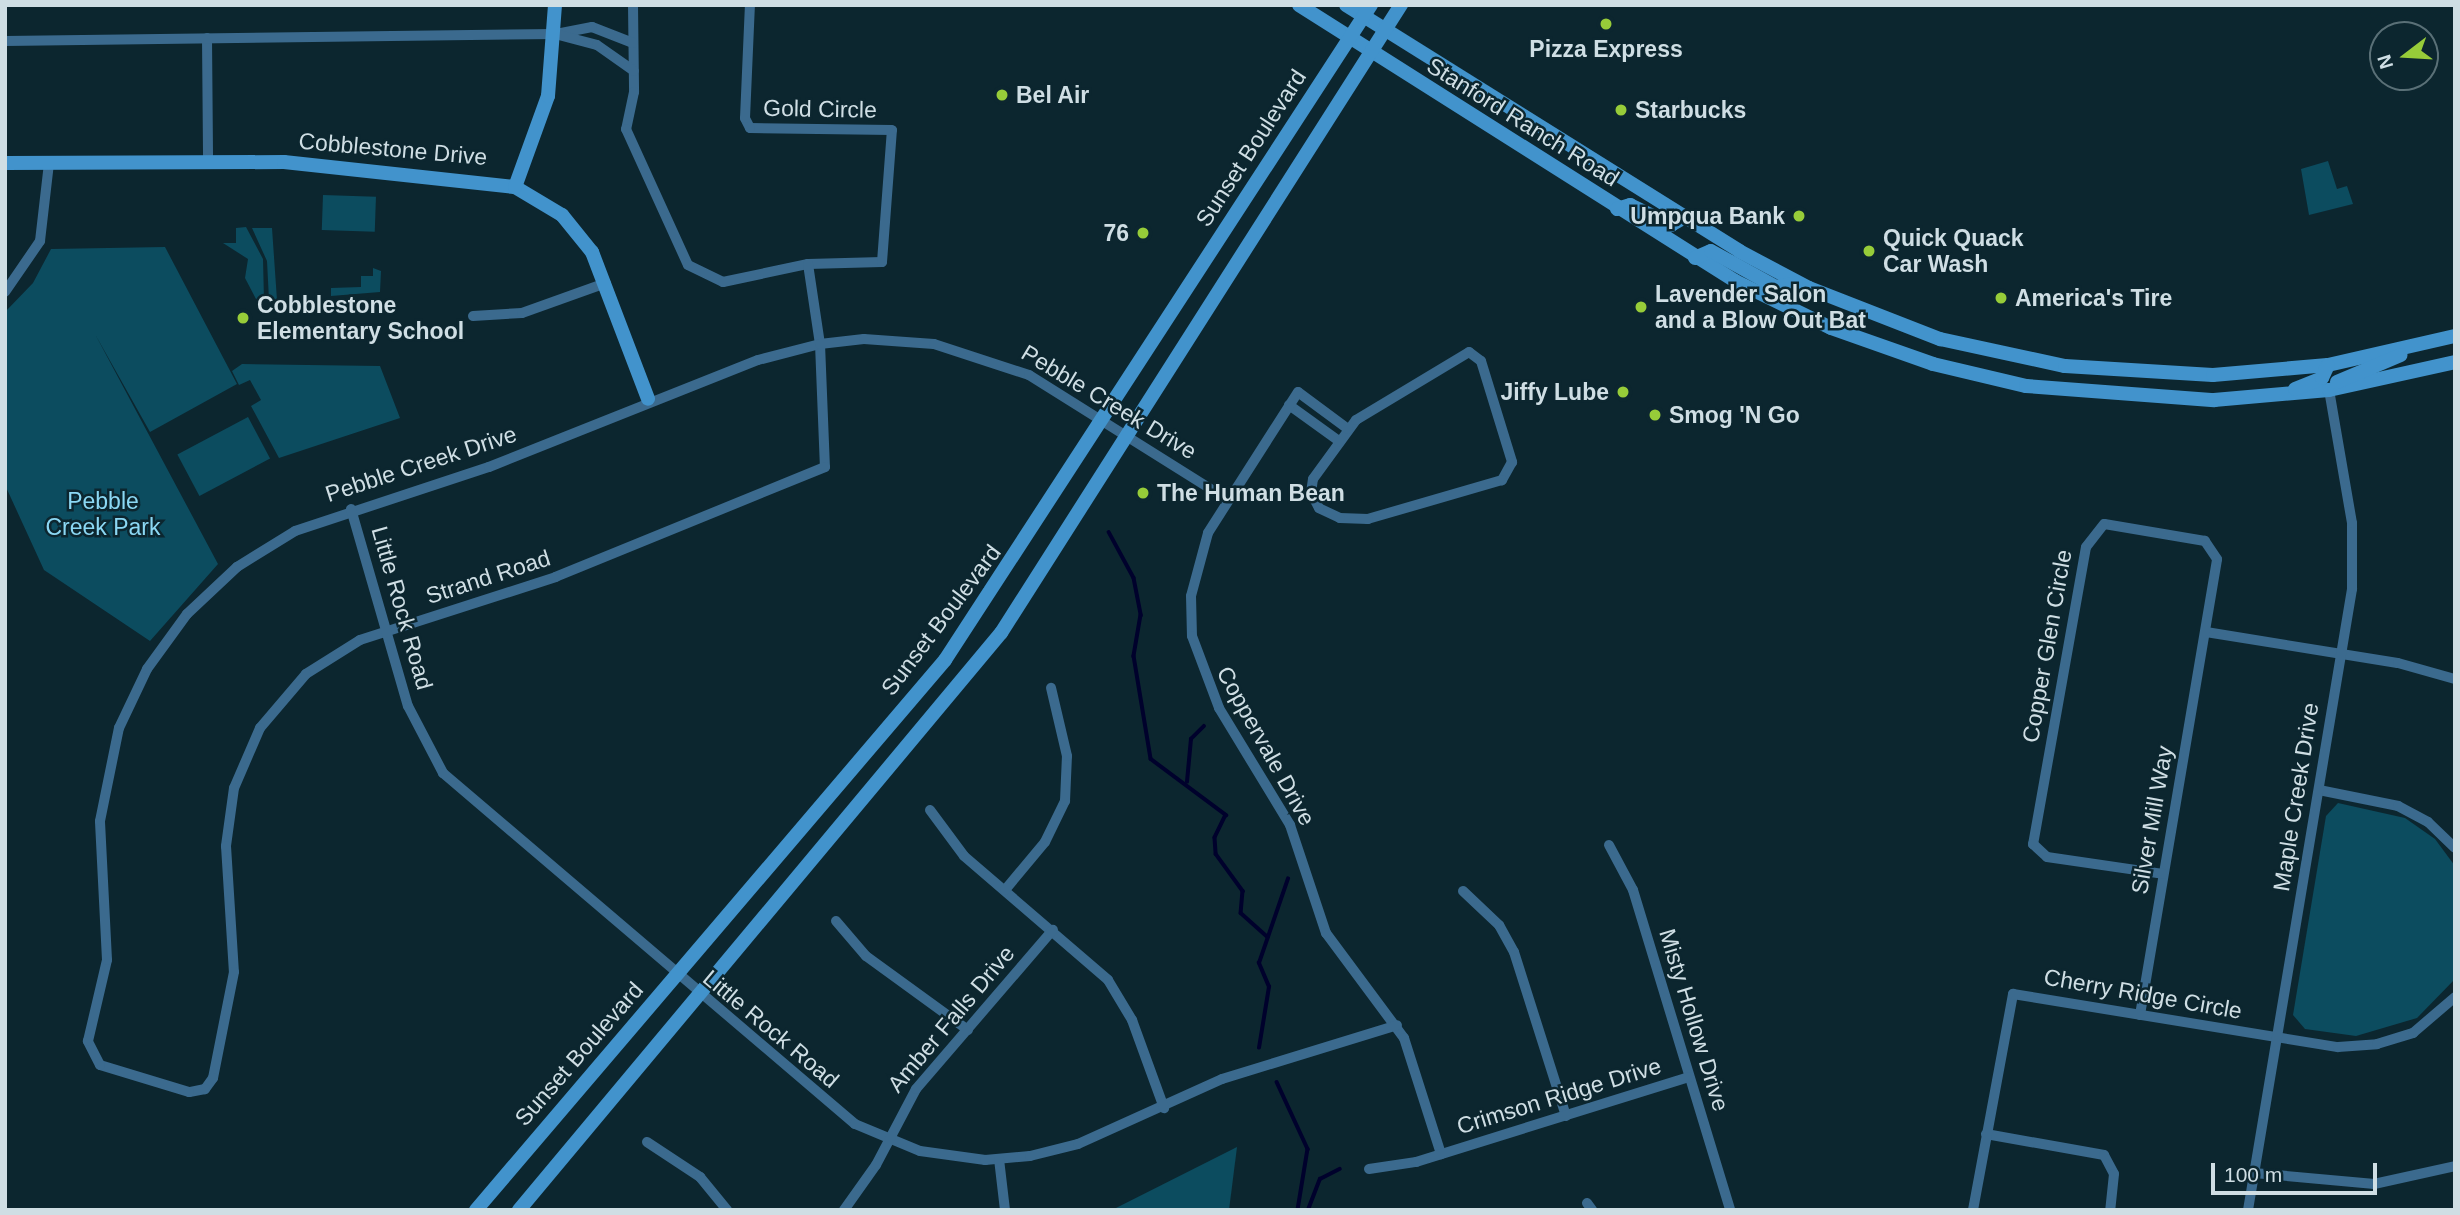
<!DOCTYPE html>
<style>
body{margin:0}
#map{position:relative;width:2460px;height:1215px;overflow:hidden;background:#0c262f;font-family:Arial,sans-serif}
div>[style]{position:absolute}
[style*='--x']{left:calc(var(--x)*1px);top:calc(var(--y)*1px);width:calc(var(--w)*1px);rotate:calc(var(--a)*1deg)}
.green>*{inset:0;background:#0c4c5f;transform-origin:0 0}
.stream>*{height:3.5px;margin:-1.75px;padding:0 1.75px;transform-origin:1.75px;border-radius:1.75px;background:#00012c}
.street>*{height:10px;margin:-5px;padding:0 5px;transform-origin:5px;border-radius:5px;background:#3b6a8e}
.secondary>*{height:14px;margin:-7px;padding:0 7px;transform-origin:7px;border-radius:7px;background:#4293cc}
.dots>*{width:19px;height:19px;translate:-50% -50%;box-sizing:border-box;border:4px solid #0c262f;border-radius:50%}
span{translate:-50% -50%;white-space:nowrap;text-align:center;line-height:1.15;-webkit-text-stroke:5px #0c262f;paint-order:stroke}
.poi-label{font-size:23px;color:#cfdee4;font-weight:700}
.left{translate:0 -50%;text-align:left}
.right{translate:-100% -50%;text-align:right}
.street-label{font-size:23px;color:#cfdee4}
.park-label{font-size:23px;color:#8bd8f4}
.frame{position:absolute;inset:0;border:7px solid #cfdee4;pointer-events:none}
.north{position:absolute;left:2369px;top:21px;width:70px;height:70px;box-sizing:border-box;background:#0c262f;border:2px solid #5a7077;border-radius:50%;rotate:253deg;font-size:19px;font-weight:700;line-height:28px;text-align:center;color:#cfdee4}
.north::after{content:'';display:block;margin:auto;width:24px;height:32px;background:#97cc39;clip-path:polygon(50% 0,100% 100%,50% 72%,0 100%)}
.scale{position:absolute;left:2211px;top:1163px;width:166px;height:32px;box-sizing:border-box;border:4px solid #cfdee4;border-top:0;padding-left:9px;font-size:21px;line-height:24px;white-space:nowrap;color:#cfdee4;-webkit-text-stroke:5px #0c262f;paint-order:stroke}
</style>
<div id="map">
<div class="green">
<div style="clip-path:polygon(2328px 161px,2337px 189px,2347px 186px,2353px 204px,2309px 215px,2301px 169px)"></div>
<div style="left:323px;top:195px;width:53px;height:35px;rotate:2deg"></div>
<div style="clip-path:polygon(246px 227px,263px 259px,264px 300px,256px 299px,245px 278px,248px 259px,223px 243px,236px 243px,236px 228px)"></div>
<div style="clip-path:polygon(252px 228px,272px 228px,277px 300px,269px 300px,267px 261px)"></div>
<div style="clip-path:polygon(165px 247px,237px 384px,150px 432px,95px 334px,218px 564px,150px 641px,44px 570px,5px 485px,5px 312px,33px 283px,51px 249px)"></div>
<div style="clip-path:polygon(373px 268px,381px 271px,380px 292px,331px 296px,331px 288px,361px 287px,361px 276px,373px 276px)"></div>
<div style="clip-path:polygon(242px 364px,380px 366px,400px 418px,279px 458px,251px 406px,261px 400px,250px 380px,239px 385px,232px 371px)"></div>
<div style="left:248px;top:417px;width:47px;height:80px;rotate:62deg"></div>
<div style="clip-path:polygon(2338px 803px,2405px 818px,2435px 839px,2455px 866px,2455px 979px,2417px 1018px,2356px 1036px,2305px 1029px,2293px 1015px,2326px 816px)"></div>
<div style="clip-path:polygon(1237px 1147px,1229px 1210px,1112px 1210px)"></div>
</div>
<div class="stream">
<div style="--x:1109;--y:532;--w:52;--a:61.5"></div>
<div style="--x:1134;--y:578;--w:38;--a:79"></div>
<div style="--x:1141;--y:615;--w:42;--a:99.7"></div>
<div style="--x:1134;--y:656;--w:104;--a:80.6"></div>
<div style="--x:1151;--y:759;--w:94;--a:36.7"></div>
<div style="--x:1226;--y:815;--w:25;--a:116"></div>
<div style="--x:1215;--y:838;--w:16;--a:86"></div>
<div style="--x:1216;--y:854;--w:46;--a:53.9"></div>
<div style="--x:1243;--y:891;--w:22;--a:95"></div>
<div style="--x:1241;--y:913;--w:36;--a:42"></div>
<div style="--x:1187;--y:782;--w:43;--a:-84.7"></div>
<div style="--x:1191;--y:739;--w:18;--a:-45"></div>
<div style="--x:1259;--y:1048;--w:62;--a:-80.7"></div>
<div style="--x:1269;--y:987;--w:26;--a:-113"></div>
<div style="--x:1259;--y:963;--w:89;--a:-71"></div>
<div style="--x:1277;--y:1082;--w:74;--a:65.2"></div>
<div style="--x:1308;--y:1149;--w:62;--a:99.3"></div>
<div style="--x:1308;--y:1210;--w:33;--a:-69"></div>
<div style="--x:1320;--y:1179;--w:22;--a:-27"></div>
</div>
<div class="street">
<div style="--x:633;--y:5;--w:87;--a:89.3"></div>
<div style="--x:634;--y:92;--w:38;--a:102"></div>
<div style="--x:626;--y:129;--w:149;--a:65.5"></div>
<div style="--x:688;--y:265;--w:39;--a:26"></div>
<div style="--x:723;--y:282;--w:87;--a:-12"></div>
<div style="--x:808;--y:264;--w:74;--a:-1.5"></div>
<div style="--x:882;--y:262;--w:132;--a:-85.7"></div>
<div style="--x:892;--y:130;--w:142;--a:-179.2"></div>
<div style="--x:750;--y:128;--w:11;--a:-117"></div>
<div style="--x:745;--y:118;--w:113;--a:-87.5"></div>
<div style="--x:207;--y:38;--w:124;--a:89.5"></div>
<div style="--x:5;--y:41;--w:550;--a:-0.73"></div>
<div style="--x:633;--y:43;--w:44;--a:-158.7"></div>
<div style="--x:592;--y:27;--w:38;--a:169"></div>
<div style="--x:555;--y:34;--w:43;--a:14.7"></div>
<div style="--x:597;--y:45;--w:45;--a:35.1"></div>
<div style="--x:808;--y:264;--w:81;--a:81.5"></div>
<div style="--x:820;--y:344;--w:123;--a:87.7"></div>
<div style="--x:825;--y:467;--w:291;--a:157.8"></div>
<div style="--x:556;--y:577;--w:206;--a:162.2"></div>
<div style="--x:360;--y:640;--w:64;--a:147.8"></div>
<div style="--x:306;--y:674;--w:71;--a:130.4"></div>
<div style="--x:260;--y:728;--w:65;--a:113.4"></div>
<div style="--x:234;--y:788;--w:59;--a:97.9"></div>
<div style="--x:226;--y:846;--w:126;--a:86.4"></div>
<div style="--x:234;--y:972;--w:108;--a:101.2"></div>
<div style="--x:213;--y:1078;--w:14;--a:126"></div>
<div style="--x:205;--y:1089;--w:16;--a:169"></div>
<div style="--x:189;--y:1092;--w:93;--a:-163.1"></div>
<div style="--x:100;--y:1065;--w:27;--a:-117"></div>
<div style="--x:88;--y:1041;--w:83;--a:-76.8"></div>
<div style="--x:107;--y:960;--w:139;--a:-92.9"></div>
<div style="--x:100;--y:821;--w:95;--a:-78.5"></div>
<div style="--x:119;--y:728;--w:65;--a:-64.6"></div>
<div style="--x:147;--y:669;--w:68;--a:-54"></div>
<div style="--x:187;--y:614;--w:69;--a:-43.2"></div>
<div style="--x:237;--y:567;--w:68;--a:-31.8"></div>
<div style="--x:295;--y:531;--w:204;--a:-18.3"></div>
<div style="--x:489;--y:467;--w:289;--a:-21.7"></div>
<div style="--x:758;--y:360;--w:64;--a:-14.5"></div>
<div style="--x:820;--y:344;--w:44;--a:-6.5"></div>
<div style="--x:864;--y:339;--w:70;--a:4.1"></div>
<div style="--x:934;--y:344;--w:100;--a:18.1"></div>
<div style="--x:1029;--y:375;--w:235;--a:32.1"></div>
<div style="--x:5;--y:292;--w:62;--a:-55.5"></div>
<div style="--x:40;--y:241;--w:79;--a:-83.4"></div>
<div style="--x:473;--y:316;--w:49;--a:-3.5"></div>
<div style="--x:522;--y:313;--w:89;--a:-19.7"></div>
<div style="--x:1469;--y:352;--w:15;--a:37"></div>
<div style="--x:1481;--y:361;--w:106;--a:72.9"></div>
<div style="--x:1512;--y:462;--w:21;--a:119"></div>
<div style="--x:1502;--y:480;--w:140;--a:163.8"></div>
<div style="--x:1368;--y:519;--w:28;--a:-178"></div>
<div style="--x:1340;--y:518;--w:23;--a:-155"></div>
<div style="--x:1319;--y:508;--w:17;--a:-118"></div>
<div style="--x:1311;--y:493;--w:14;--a:-82"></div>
<div style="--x:1313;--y:479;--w:73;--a:-53.9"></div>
<div style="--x:1356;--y:420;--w:132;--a:-31"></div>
<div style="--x:1289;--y:405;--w:62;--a:35.8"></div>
<div style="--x:1348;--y:429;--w:62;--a:-143.5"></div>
<div style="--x:1298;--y:392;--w:167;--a:122.6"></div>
<div style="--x:1208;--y:533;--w:65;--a:105.1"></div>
<div style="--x:1191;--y:596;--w:40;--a:88.6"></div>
<div style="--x:1192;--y:636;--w:77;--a:69.4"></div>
<div style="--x:1219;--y:708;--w:137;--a:58.7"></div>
<div style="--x:1290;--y:825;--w:114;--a:71.6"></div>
<div style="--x:1326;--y:933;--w:131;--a:53.4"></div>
<div style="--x:1404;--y:1038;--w:122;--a:72.3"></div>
<div style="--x:351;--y:509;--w:205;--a:73.9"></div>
<div style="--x:408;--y:706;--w:76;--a:62.4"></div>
<div style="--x:443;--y:773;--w:541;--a:40.43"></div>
<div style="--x:855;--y:1124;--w:70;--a:22.6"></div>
<div style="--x:920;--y:1151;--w:66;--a:7.9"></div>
<div style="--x:985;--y:1160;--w:45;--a:-5.1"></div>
<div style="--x:1030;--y:1156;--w:49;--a:-14"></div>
<div style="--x:1078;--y:1144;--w:158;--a:-24.3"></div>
<div style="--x:1222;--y:1079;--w:183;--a:-17.1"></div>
<div style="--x:2206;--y:632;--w:194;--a:9.2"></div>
<div style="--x:2398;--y:663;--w:59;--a:15.7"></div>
<div style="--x:2319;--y:790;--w:81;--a:11.4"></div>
<div style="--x:2398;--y:806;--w:34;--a:28"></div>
<div style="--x:2428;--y:822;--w:37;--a:44"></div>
<div style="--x:930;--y:810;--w:57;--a:53.5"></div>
<div style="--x:964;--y:856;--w:190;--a:40.7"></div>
<div style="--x:1108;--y:980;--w:47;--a:59"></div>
<div style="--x:1132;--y:1020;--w:94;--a:70"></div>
<div style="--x:1609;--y:845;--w:51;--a:61.9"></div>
<div style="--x:1633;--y:890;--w:334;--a:73.1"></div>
<div style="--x:1005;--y:890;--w:62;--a:-50.2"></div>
<div style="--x:1045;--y:842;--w:46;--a:-64"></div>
<div style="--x:1065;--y:801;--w:45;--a:-87.5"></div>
<div style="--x:1067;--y:756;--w:70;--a:-103.2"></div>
<div style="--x:1463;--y:891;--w:50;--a:43.4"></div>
<div style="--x:1499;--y:925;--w:31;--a:61"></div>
<div style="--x:1514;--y:952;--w:172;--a:72.4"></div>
<div style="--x:836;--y:921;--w:46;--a:49.4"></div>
<div style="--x:866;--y:956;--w:126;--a:36"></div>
<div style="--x:2140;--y:1015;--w:462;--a:-80.4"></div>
<div style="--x:2217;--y:559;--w:22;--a:-124"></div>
<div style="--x:2205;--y:541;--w:102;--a:-170.4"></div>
<div style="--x:2104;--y:524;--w:29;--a:128"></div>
<div style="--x:2086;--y:547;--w:302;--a:100.1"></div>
<div style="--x:2033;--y:844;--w:19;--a:43"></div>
<div style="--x:2047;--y:857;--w:117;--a:8.3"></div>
<div style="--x:1986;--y:1134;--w:120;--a:10.1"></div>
<div style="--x:2104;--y:1155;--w:21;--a:62"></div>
<div style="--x:2114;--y:1174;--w:36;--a:96"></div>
<div style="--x:647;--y:1142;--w:64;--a:33.4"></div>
<div style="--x:700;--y:1177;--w:43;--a:50.7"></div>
<div style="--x:999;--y:1159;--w:51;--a:83.3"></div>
<div style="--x:1369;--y:1169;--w:48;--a:-8.5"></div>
<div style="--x:1416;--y:1162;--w:286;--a:-17.3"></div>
<div style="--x:2254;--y:1173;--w:121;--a:5.2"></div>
<div style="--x:2374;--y:1184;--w:83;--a:-12.5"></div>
<div style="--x:1587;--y:1203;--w:9;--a:54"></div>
<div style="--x:844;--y:1210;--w:55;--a:-54.6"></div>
<div style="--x:876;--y:1165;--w:86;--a:-62.2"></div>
<div style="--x:916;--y:1089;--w:210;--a:-49.3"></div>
<div style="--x:1973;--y:1210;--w:220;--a:-79.5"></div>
<div style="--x:2013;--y:994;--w:329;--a:9.3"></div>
<div style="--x:2338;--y:1047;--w:39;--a:-4"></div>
<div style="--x:2377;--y:1044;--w:38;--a:-17"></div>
<div style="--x:2413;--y:1033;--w:55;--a:-40.6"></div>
<div style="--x:2248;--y:1210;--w:630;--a:-80.49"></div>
<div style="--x:2352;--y:589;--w:66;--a:-90"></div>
<div style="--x:2352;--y:523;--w:135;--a:-99.8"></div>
</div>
<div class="secondary">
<div style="--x:1299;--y:5;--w:516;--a:32.33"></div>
<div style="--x:1735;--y:281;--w:107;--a:26.1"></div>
<div style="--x:1831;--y:328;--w:108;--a:19.4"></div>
<div style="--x:1933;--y:364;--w:96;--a:13.3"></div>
<div style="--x:2026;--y:386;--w:189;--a:4.3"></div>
<div style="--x:2214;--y:400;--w:115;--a:-5"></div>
<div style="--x:2329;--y:390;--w:129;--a:-12.5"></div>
<div style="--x:1346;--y:5;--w:464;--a:32"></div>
<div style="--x:1739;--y:251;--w:79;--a:27.9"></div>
<div style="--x:1809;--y:288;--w:141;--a:21.3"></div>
<div style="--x:1940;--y:339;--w:128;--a:12.2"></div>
<div style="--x:2065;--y:366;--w:148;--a:3.5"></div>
<div style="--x:2213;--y:375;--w:115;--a:-5"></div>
<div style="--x:2328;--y:365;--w:130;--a:-12.9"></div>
<div style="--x:5;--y:163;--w:279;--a:-0.2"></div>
<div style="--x:284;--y:162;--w:232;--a:6.2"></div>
<div style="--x:515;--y:187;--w:55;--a:30.8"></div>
<div style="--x:562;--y:215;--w:48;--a:51"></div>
<div style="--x:592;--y:252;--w:157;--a:69.1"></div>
<div style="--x:515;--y:187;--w:97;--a:-70.1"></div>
<div style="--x:548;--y:96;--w:91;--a:-85.6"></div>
<div style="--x:1617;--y:209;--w:14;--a:-17"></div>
<div style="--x:1630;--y:205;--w:46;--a:26"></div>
<div style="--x:1671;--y:225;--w:16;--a:-30"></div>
<div style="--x:1695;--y:258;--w:17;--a:-24"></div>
<div style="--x:1711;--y:251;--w:74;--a:29"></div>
<div style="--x:1776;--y:287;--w:20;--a:-11"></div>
<div style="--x:2337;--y:382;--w:69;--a:-22.9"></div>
<div style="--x:2295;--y:389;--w:29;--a:-22"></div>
<div style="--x:2322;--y:378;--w:14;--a:-65"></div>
<div style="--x:476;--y:1210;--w:723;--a:-49.54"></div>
<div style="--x:945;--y:660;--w:781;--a:-56.96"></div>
<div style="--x:519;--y:1210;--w:752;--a:-50.13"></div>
<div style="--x:1001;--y:633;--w:745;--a:-57.51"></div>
</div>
<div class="dots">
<div style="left:1606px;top:24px;background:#97cc39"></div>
<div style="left:1002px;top:95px;background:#97cc39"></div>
<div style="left:1621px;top:110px;background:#97cc39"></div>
<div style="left:1799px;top:216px;background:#97cc39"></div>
<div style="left:1143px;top:233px;background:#97cc39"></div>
<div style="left:1869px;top:251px;background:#97cc39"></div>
<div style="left:2001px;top:298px;background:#97cc39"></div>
<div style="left:1641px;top:307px;background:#97cc39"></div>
<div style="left:243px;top:318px;background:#97cc39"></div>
<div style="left:1623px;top:392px;background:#97cc39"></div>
<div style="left:1655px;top:415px;background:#97cc39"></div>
<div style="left:1143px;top:493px;background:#97cc39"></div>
</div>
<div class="poi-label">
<span style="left:1606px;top:49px">Pizza Express</span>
<span class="left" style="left:1016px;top:95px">Bel Air</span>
<span class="left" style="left:1635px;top:110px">Starbucks</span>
<span class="right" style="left:1785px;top:216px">Umpqua Bank</span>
<span class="right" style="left:1129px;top:233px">76</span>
<span class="left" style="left:1883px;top:251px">Quick Quack<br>Car Wash</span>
<span class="left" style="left:1655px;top:307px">Lavender Salon<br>and a Blow Out Bat</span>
<span class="left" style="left:2015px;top:298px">America's Tire</span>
<span class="left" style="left:257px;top:318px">Cobblestone<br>Elementary School</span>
<span class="right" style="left:1609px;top:392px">Jiffy Lube</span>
<span class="left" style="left:1669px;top:415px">Smog 'N Go</span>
<span class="left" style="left:1157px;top:493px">The Human Bean</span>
</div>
<div class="street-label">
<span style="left:820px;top:109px;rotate:1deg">Gold Circle</span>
<span style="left:1523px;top:122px;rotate:32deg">Stanford Ranch Road</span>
<span style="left:1251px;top:148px;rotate:-57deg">Sunset Boulevard</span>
<span style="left:393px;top:149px;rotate:5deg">Cobblestone Drive</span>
<span style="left:1109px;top:402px;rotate:31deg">Pebble Creek Drive</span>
<span style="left:421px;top:464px;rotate:-18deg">Pebble Creek Drive</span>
<span style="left:488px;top:577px;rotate:-18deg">Strand Road</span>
<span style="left:402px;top:608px;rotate:74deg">Little Rock Road</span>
<span style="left:941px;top:620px;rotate:-53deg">Sunset Boulevard</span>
<span style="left:2047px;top:646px;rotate:-80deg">Copper Glen Circle</span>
<span style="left:1266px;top:746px;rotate:61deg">Coppervale Drive</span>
<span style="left:2296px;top:797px;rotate:-81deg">Maple Creek Drive</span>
<span style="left:2152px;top:820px;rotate:-80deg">Silver Mill Way</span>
<span style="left:2143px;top:994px;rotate:10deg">Cherry Ridge Circle</span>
<span style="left:951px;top:1019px;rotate:-50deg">Amber Falls Drive</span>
<span style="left:1694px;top:1020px;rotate:73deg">Misty Hollow Drive</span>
<span style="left:771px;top:1029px;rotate:40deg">Little Rock Road</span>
<span style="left:579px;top:1054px;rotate:-49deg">Sunset Boulevard</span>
<span style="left:1559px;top:1096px;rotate:-17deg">Crimson Ridge Drive</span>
</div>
<div class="park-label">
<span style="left:103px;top:514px">Pebble<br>Creek Park</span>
</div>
<div class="frame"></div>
<div class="north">N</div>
<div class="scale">100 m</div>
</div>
